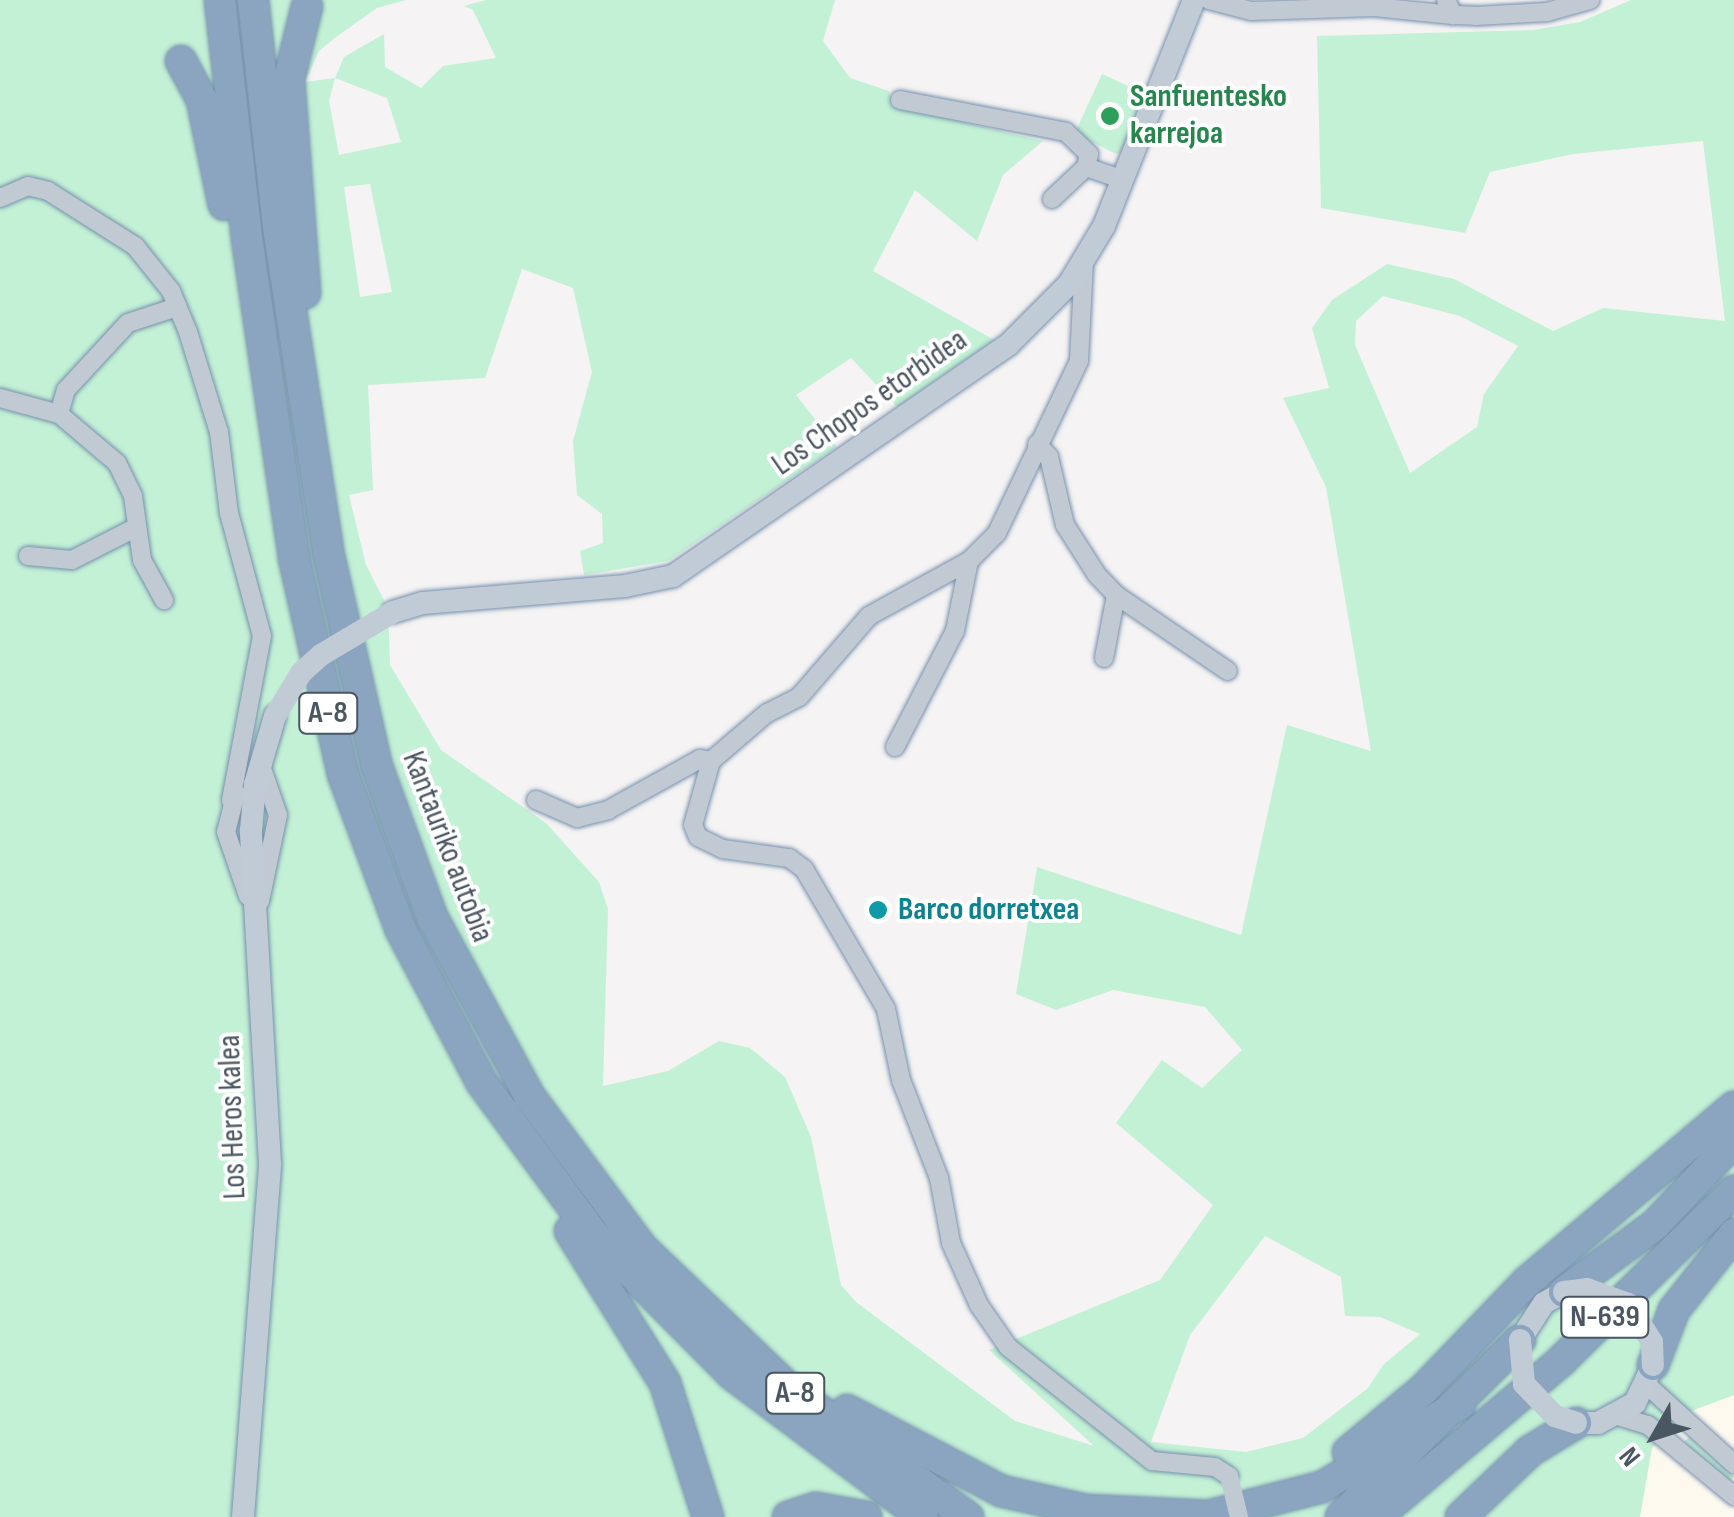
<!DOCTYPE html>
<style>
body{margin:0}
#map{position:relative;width:1734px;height:1517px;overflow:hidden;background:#f5f3f3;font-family:"Sofia Sans Condensed",sans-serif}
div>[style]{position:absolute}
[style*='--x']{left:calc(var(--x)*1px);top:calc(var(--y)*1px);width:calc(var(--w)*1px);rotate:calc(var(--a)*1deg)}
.commercial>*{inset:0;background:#fdf9ef}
.green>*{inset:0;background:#c3f1d5;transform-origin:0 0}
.roads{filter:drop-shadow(0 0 2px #7690ad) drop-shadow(0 0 2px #7690ad)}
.street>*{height:18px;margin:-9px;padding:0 9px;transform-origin:9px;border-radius:9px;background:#c1cad2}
.secondary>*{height:22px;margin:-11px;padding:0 11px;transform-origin:11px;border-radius:11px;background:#c1cbd6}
.highway>*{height:30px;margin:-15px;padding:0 15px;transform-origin:15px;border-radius:15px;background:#8ba5c1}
.street-bridge>*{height:18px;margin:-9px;padding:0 9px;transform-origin:9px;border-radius:9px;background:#c1cad2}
.secondary-bridge>*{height:22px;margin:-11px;padding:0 11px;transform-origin:11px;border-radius:11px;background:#c1cbd6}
.dots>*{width:28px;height:28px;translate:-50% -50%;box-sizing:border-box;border:5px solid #fff;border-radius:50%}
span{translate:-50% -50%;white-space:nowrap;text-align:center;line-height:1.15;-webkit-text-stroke:8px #fff;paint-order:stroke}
.shield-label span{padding:2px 8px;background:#fff;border:2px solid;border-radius:8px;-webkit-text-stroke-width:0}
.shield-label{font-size:30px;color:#4a5661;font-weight:700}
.leisure-label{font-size:32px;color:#27864d;font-weight:700}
.left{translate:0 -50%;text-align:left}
.street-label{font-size:32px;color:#4a5661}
.culture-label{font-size:32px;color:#0d838f;font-weight:700}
.north{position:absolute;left:1604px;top:1387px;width:100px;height:100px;-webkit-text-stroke:8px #fff;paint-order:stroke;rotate:231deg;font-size:28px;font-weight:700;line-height:40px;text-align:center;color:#4a5661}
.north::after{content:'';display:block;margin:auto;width:35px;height:45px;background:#4a5661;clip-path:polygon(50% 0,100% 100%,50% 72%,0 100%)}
</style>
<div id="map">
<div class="commercial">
<div style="clip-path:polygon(1734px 1257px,1734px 1517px,1496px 1517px)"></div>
</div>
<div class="green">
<div style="clip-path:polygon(evenodd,0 0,406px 0,377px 8px,336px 37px,319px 51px,305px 82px,335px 78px,344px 57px,384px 34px,385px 67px,421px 88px,443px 66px,496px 58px,473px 10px,464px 6px,486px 0,835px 0,823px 41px,850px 78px,889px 91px,893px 106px,1043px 141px,1003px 175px,977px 241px,915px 190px,873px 271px,994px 340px,897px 407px,851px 358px,796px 395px,837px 447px,668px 561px,584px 575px,580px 551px,603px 543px,602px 514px,577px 495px,573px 441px,592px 372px,573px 288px,522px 269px,485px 378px,368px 385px,373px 490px,349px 495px,366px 565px,388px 608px,390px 665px,441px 750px,546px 823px,599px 882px,608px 909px,603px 1086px,668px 1071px,719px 1041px,750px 1048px,785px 1077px,811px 1137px,841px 1285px,856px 1302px,1015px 1421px,1094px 1446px,989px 1350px,1160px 1280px,1213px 1205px,1116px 1123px,1162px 1060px,1202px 1088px,1242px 1050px,1205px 1007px,1113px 990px,1056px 1010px,1016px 994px,1037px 867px,1241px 935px,1287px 725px,1371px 751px,1326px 487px,1283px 398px,1329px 388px,1312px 328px,1332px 300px,1387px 264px,1454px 279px,1553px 331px,1603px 308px,1725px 321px,1703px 141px,1573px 154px,1490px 172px,1465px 233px,1321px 208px,1317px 36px,1533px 30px,1580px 22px,1631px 0,1734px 0,1734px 1395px,1691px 1411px,1676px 1425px,1675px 1436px,1669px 1432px,1652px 1448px,1640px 1517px,0 1517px,0 0,335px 78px,387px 98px,401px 142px,339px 155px,329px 101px,335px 78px,0 0,370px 184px,392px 292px,360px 297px,344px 187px,370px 184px,0 0,1383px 296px,1460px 316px,1518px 346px,1484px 394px,1477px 427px,1410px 473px,1355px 345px,1356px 321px,1383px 296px,0 0,1265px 1236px,1341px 1277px,1345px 1316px,1380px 1317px,1420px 1334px,1383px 1365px,1368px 1388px,1303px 1438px,1246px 1452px,1151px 1442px,1190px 1335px,1265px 1236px)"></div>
<div style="clip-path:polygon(1102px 74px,1143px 93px,1123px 152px,1116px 154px,1075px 133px)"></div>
<div style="left:1689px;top:1437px;width:60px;height:8px;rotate:41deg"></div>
</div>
<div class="roads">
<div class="street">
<div style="--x:1209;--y:0;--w:43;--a:14.7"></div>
<div style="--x:1251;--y:11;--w:123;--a:-1.9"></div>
<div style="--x:1374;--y:7;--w:79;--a:5.8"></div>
<div style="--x:1446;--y:0;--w:17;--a:65"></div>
<div style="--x:1453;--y:15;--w:23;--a:2"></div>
<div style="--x:1476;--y:16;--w:71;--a:-3.2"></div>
<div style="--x:1547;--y:12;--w:45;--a:-15.6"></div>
<div style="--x:900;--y:100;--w:169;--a:10.9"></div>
<div style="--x:1066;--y:132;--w:32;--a:44"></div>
<div style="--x:1089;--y:154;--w:13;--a:103"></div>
<div style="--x:0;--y:198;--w:30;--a:-23"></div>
<div style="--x:28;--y:186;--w:21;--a:14"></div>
<div style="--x:48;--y:191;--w:103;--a:32.3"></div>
<div style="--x:135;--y:246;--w:58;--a:51.3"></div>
<div style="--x:171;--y:291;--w:44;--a:67.5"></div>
<div style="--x:188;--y:332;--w:105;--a:72.8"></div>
<div style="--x:219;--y:432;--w:82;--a:83"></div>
<div style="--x:229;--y:513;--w:127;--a:75"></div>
<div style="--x:262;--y:636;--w:167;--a:100.7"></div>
<div style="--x:1052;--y:199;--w:47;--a:-43.3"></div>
<div style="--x:1086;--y:167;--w:39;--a:19"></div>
<div style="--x:1084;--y:262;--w:99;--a:92.9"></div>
<div style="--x:1079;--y:361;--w:191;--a:115.5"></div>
<div style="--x:997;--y:533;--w:40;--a:135"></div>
<div style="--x:969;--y:561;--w:114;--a:151.2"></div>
<div style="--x:869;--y:616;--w:107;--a:130.8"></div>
<div style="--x:799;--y:697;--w:36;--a:153"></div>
<div style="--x:767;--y:713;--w:74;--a:139.4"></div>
<div style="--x:711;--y:761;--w:66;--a:105.7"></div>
<div style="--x:693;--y:825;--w:13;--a:67"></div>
<div style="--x:698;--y:837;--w:28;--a:26"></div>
<div style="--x:723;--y:849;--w:67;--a:7.8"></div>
<div style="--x:789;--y:858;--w:19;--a:36"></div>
<div style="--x:804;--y:869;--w:162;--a:59.6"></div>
<div style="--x:886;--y:1009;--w:73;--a:78.1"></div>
<div style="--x:901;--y:1080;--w:105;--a:68.8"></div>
<div style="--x:939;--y:1178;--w:66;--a:79.5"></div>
<div style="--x:951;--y:1243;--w:68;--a:65.7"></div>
<div style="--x:979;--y:1305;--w:51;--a:55.4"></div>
<div style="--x:1008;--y:1347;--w:184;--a:38.4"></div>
<div style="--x:1152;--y:1461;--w:63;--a:5.4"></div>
<div style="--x:1215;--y:1467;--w:17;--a:33"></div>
<div style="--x:0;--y:398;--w:61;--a:15.2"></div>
<div style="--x:59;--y:414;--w:76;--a:40.2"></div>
<div style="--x:117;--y:463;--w:37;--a:64"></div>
<div style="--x:133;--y:496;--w:65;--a:82"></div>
<div style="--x:142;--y:560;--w:46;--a:61.2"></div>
<div style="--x:59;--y:414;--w:25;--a:-74"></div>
<div style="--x:66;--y:390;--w:91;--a:-47.2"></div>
<div style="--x:128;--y:323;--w:52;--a:-18.1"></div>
<div style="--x:1037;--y:444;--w:18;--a:47"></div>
<div style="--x:1049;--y:457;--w:70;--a:76.8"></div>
<div style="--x:1065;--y:525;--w:59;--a:57.4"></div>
<div style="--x:1097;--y:575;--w:28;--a:46"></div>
<div style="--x:1116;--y:595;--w:135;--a:34.2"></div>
<div style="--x:28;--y:556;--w:44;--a:5.2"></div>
<div style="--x:72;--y:560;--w:71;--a:-26.9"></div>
<div style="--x:1104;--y:658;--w:64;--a:-79.2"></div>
<div style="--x:895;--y:747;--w:131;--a:-62.7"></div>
<div style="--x:955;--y:631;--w:71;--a:-78.7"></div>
<div style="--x:260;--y:763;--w:55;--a:70.9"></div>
<div style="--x:278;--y:815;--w:88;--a:101.8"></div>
<div style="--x:236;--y:793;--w:40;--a:104.4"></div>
<div style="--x:226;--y:832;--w:68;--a:71"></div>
<div style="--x:536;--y:800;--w:45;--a:23.7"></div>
<div style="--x:577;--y:818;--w:32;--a:-14"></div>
<div style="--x:608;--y:810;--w:105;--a:-29"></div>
<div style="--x:700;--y:759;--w:11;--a:10"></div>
<div style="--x:1647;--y:1385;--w:118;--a:42.2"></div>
<div style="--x:1618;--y:1416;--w:31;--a:17"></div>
<div style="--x:1648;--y:1425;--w:112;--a:39.5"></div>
</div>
<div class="secondary">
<div style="--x:393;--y:612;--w:31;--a:-17"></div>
<div style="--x:423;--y:603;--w:203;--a:-4.8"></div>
<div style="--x:625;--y:586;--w:49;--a:-11.8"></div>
<div style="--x:673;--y:576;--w:408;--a:-34.6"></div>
<div style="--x:1009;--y:344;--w:85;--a:-45"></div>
<div style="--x:1069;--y:284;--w:68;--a:-58.9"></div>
<div style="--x:1104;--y:226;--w:243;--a:-68.3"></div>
<div style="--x:1520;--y:1340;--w:44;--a:-57"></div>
<div style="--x:1544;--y:1303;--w:23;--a:-29"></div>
<div style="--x:1576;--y:1423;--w:22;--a:0"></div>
<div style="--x:1598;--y:1423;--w:42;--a:-28.4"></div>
<div style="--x:1635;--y:1403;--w:42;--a:-64.7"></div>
<div style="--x:243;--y:1517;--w:354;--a:-85.6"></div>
<div style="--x:270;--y:1164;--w:334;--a:-93.3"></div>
<div style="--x:251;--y:831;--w:47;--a:-85.1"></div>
<div style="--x:255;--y:784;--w:71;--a:-73.6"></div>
</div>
<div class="highway">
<div style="--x:220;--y:0;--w:240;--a:83.5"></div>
<div style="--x:247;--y:238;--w:323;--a:81.6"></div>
<div style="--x:294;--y:558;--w:221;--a:77.2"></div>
<div style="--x:343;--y:774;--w:166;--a:69.6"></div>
<div style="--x:401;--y:930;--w:173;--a:62.1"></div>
<div style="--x:482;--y:1083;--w:186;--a:53.7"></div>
<div style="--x:592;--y:1233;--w:200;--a:45.2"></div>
<div style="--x:733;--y:1375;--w:237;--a:36.8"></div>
<div style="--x:253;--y:0;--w:235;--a:83.7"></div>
<div style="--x:279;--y:234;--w:322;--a:81.2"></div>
<div style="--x:328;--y:552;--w:217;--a:77.2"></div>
<div style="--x:376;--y:764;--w:163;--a:69.9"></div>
<div style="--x:432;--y:917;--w:204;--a:61.5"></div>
<div style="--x:529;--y:1096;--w:188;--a:53.4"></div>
<div style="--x:641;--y:1247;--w:202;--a:43.8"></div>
<div style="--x:787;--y:1387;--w:223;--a:35.7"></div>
<div style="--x:181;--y:61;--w:44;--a:61.7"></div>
<div style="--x:202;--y:100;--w:107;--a:78.2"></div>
<div style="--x:305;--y:293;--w:215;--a:-94.3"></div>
<div style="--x:289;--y:79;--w:75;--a:-76.1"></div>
<div style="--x:570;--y:1231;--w:179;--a:58"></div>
<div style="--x:665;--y:1383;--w:141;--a:72.2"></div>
<div style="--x:1564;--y:1292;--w:113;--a:-36.4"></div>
<div style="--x:1655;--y:1225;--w:115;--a:-46.8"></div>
<div style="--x:1653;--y:1365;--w:59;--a:-69.1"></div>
<div style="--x:1674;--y:1310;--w:97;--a:-51.7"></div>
<div style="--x:847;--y:1410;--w:174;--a:27.7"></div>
<div style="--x:1001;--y:1491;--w:86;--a:12.7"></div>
<div style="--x:1085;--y:1510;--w:123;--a:2.8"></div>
<div style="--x:1208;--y:1516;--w:118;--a:-14.3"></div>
<div style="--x:1322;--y:1487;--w:161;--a:-31"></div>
<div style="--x:1348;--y:1452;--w:97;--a:-39.6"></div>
<div style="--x:1423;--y:1390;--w:151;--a:-46.1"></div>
<div style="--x:1528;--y:1281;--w:270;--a:-40.2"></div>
<div style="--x:788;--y:1517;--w:29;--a:-18"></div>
<div style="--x:816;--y:1508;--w:51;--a:10.2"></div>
<div style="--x:1341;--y:1517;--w:252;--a:-44.7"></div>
<div style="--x:1376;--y:1517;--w:242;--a:-40.1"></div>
<div style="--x:1561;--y:1361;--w:243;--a:-44.5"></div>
<div style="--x:1461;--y:1517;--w:95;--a:-43.7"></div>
<div style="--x:1530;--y:1451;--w:54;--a:-31.3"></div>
</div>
</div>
<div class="street-bridge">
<div style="--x:1229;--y:1476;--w:42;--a:76.3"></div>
</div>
<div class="secondary-bridge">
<div style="--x:275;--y:716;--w:50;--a:-58.8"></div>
<div style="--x:301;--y:673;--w:27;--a:-42"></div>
<div style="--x:321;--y:655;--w:84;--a:-30.8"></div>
<div style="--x:1564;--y:1292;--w:23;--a:-7"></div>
<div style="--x:1587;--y:1289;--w:44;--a:20.1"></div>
<div style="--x:1628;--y:1304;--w:45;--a:57.7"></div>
<div style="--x:1652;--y:1342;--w:23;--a:88"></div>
<div style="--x:1520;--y:1340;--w:44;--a:84.8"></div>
<div style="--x:1524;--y:1384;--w:45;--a:45.9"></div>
<div style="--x:1555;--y:1416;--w:22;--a:18"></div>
</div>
<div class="dots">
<div style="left:1110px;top:116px;background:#2e9e5b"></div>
<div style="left:878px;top:910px;background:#0f9aa8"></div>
</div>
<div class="shield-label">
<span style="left:328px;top:713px">A-8</span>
<span style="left:1605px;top:1317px">N-639</span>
<span style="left:795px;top:1393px">A-8</span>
</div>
<div class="leisure-label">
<span class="left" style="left:1130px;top:116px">Sanfuentesko<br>karrejoa</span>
</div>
<div class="street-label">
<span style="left:870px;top:403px;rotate:-35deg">Los Chopos etorbidea</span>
<span style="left:447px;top:847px;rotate:69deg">Kantauriko autobia</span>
<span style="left:233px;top:1117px;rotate:-92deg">Los Heros kalea</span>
</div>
<div class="culture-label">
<span class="left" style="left:898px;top:910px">Barco dorretxea</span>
</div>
<div class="north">N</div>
</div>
